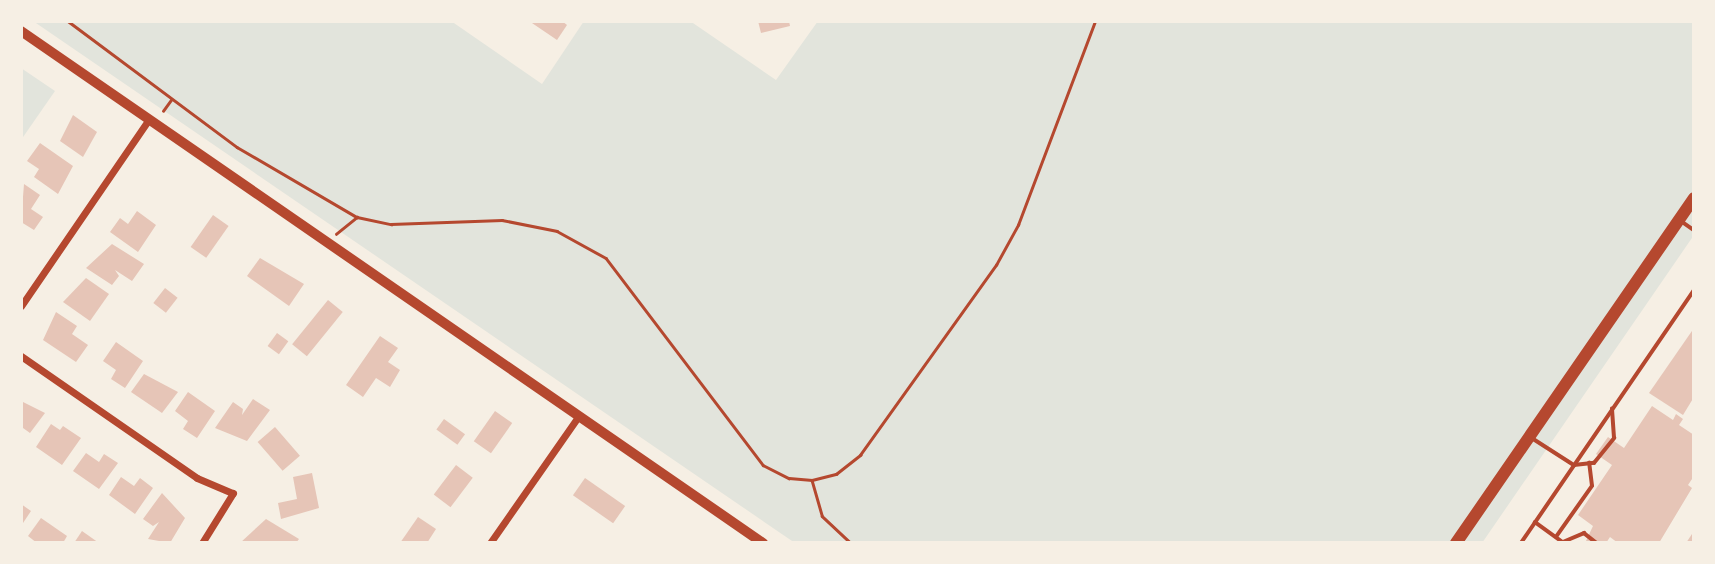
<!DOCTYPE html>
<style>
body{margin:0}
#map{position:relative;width:1715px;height:564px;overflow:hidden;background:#f6efe4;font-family:"DM Sans",sans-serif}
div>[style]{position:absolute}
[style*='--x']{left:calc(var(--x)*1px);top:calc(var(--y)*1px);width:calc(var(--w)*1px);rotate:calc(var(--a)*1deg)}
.green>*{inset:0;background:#e2e4dc}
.building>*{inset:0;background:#e6c5b7;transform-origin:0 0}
.path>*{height:2.5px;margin:-1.25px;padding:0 1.25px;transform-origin:1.25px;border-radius:1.25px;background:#b5482f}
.service>*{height:3.5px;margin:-1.75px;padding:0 1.75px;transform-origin:1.75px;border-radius:1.75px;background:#b5482f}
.minor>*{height:7px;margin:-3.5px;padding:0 3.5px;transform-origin:3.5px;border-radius:3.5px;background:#b5482f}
.tertiary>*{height:10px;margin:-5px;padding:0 5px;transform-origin:5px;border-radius:5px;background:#b5482f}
.primary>*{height:12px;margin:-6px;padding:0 6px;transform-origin:6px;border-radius:6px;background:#b5482f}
span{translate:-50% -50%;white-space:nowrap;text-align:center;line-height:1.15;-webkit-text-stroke:5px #f6efe4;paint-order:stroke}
.frame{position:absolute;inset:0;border:23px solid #f6efe4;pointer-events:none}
</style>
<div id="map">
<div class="green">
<div style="clip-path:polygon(33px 21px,451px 21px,542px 84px,584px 21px,690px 21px,776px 80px,818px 21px,1694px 21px,1694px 235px,1482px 543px,795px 543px)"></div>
<div style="clip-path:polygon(21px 68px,55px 91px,21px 140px)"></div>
</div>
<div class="building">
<div style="clip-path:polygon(529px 21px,562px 21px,567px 25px,557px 40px)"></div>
<div style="clip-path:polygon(758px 21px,789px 21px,790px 26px,761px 33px)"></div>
<div style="clip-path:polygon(73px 115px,97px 132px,83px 157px,60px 141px)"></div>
<div style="clip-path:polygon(40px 143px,73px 166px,58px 194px,34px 177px,39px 169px,27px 161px)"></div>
<div style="clip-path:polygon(24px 184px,40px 195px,31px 209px,43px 217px,34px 230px,21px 222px)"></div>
<div style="clip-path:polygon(137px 211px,156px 225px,138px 252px,110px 232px,120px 218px,128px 224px)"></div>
<div style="left:213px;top:215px;width:19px;height:39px;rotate:35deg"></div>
<div style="clip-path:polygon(112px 244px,144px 264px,132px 281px,115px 270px,119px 276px,112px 285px,86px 268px)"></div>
<div style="clip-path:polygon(260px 258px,304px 284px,289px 306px,247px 276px)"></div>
<div style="clip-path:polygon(86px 278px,109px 294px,90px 321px,63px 302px)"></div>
<div style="left:165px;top:288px;width:16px;height:19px;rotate:38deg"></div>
<div style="left:328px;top:300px;width:19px;height:57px;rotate:39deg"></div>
<div style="clip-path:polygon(56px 312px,77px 326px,72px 334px,88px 345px,76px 362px,43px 340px)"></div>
<div style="clip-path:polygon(1694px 328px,1694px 397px,1683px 415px,1649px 393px)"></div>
<div style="left:277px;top:333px;width:14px;height:16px;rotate:36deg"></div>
<div style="clip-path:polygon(380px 336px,398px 348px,388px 362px,400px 370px,390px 387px,376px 378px,363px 397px,346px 385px)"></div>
<div style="clip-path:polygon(116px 342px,143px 361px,125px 388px,111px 379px,116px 370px,103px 361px)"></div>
<div style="clip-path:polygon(144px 374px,178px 392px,162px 413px,131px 392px)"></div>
<div style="clip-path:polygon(188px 392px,215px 411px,197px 438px,183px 429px,188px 421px,175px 411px)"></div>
<div style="clip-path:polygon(253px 399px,270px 410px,247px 441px,215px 428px,233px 402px,243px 409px,242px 415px)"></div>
<div style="clip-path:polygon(21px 401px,45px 413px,30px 433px,23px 428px,21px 431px)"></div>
<div style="clip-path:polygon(1652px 406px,1673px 420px,1676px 414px,1683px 419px,1679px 425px,1694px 435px,1694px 476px,1688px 485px,1692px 488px,1659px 543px,1618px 543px,1610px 537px,1606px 543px,1585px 543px,1593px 526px,1578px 515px,1612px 465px,1596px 454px,1608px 437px,1624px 448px)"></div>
<div style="left:495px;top:411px;width:21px;height:37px;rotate:35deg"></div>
<div style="left:444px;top:419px;width:26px;height:13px;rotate:36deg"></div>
<div style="clip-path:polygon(51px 424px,60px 430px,63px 426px,81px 438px,62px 465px,36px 447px)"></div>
<div style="left:275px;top:427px;width:38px;height:23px;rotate:49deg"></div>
<div style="clip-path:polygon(86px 453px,99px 462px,104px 454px,118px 463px,99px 489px,73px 471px)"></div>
<div style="left:456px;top:465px;width:21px;height:37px;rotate:37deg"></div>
<div style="clip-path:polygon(312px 473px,319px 508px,281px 519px,278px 503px,297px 499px,293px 477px)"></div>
<div style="clip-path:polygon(121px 477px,134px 486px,140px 478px,153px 488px,135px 514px,109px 495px)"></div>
<div style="left:585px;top:478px;width:49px;height:21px;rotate:35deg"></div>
<div style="clip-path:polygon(162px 493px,185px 518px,170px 543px,148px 539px,159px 522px,153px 526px,143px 519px)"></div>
<div style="clip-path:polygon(21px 504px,31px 511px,21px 526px)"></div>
<div style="clip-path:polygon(418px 517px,436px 529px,427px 543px,400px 543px)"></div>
<div style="clip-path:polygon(41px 518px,67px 536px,63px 543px,37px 543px,28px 536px)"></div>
<div style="clip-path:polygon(266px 519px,299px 539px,296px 543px,240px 543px)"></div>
<div style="clip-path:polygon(82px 531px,99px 543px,74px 543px)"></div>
<div style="clip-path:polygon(1694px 531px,1694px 543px,1686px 543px)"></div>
</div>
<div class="path">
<div style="--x:68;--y:21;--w:211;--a:36.7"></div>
<div style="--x:237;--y:147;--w:139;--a:30.3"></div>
<div style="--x:357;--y:217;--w:35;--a:12"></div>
<div style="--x:391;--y:224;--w:111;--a:-2.1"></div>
<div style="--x:502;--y:220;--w:56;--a:11.3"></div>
<div style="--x:557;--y:231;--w:56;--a:28.9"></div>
<div style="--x:606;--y:258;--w:260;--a:52.8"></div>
<div style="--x:763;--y:465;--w:29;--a:27"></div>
<div style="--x:789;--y:478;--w:23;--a:5"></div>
<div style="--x:812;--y:480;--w:25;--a:-14"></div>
<div style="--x:836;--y:474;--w:31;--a:-38"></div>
<div style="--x:860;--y:455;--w:234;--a:-54.4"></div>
<div style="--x:996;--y:265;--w:46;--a:-61.2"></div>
<div style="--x:1018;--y:225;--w:218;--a:-69.3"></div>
<div style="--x:163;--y:111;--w:14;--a:-54"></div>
<div style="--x:336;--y:234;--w:27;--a:-39"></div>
<div style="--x:812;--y:480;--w:37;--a:74"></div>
<div style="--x:822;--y:516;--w:40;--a:43"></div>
</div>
<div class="service">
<div style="--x:1681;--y:221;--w:16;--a:35"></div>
<div style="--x:1532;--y:438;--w:50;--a:32.7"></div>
<div style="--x:1574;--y:465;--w:20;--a:-6"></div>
<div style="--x:1594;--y:463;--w:32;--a:-51"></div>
<div style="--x:1614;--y:438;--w:29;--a:-94"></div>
<div style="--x:1535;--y:522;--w:34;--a:36"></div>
<div style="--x:1556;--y:537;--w:62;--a:-54.8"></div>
<div style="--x:1592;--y:486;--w:23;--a:-97"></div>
<div style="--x:1563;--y:542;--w:23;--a:-23"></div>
<div style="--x:1584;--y:533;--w:16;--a:38"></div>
<div style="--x:1521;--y:543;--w:306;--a:-55.6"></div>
</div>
<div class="minor">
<div style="--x:21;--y:306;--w:227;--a:-55.6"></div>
<div style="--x:21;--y:356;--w:214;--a:34.7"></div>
<div style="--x:197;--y:478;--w:39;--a:23"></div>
<div style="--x:233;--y:493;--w:59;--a:121.8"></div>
<div style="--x:490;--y:543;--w:154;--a:-55.1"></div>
</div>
<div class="tertiary">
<div style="--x:21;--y:31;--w:902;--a:34.61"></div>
</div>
<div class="primary">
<div style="--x:1456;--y:543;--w:419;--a:-55.4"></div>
</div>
<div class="frame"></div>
</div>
